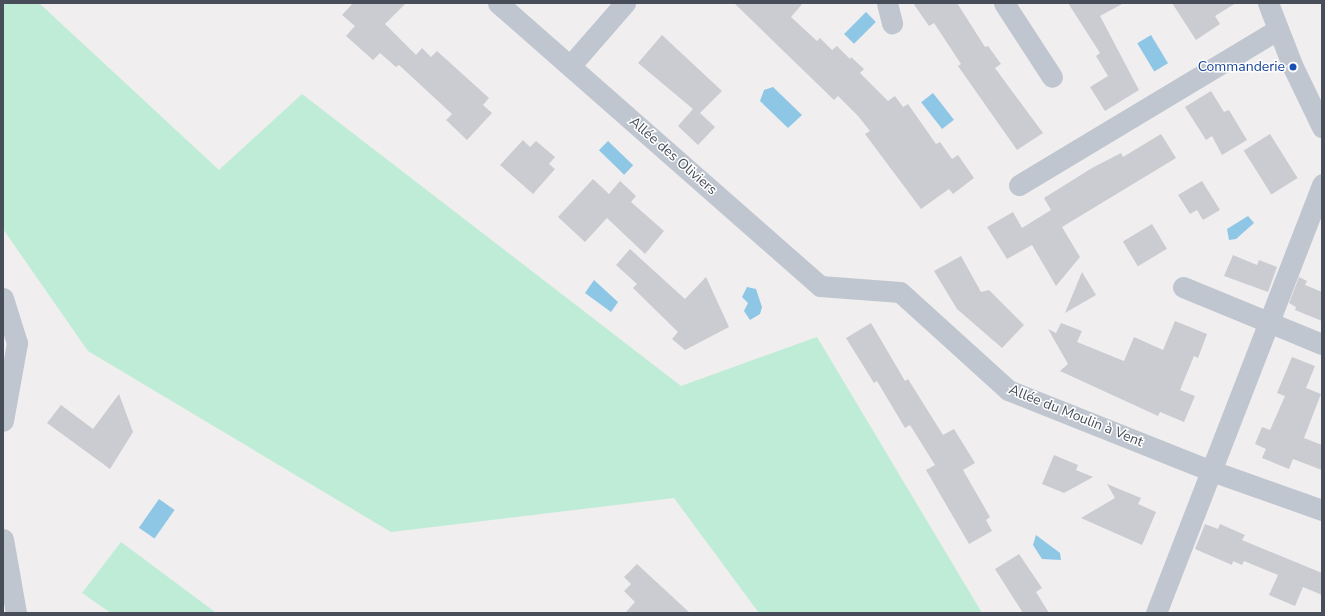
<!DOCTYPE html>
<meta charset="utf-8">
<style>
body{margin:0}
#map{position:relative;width:1325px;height:616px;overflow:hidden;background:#f0eeee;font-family:"Nunito Sans",sans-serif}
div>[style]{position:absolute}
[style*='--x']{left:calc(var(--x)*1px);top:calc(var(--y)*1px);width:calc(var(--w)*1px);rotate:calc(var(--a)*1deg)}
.green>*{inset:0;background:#beecd6}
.water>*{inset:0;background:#8ec6e6;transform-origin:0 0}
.building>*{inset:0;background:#cbccd2;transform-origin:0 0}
.street>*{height:21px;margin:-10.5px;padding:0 10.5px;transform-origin:10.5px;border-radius:10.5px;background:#bfc6cf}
.dots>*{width:11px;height:11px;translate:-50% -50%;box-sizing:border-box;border:2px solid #fff;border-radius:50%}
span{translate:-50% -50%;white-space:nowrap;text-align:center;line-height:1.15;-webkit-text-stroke:3px #fff;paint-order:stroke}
.transit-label{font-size:14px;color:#164399}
.right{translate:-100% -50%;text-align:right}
.street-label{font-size:14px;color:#474e5a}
.frame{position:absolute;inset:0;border:4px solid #474e5a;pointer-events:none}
</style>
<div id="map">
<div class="green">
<div style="clip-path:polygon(3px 3px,39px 3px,219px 170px,302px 94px,681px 386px,817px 337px,982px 613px,759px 613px,674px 498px,391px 532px,88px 351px,3px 229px)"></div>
<div style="clip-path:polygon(121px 542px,215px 612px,215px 613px,111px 613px,82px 593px)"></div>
</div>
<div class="water">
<div style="left:866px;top:12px;width:14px;height:31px;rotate:45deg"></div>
<div style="left:1151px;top:35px;width:33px;height:16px;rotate:59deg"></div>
<div style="clip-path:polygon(773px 87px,802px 115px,788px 128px,760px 101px,764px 90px)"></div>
<div style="left:933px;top:93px;width:34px;height:15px;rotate:52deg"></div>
<div style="left:608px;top:141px;width:35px;height:13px;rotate:44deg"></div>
<div style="clip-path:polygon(1248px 216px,1254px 223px,1236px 239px,1229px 240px,1227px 229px)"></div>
<div style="clip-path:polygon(594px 280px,618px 302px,611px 312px,585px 293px)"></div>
<div style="clip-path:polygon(747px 287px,756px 289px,762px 307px,760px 314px,750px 320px,744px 311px,748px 303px,742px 297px)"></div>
<div style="left:159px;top:499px;width:19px;height:35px;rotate:35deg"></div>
<div style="clip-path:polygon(1036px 535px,1060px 553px,1061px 560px,1042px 559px,1033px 545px)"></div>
</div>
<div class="building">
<div style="clip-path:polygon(353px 3px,406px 3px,385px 24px,416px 55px,422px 48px,431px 57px,437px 51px,489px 98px,483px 105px,492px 113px,467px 140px,446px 120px,452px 114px,399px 65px,396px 67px,380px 53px,373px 60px,346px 36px,355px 26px,342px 15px)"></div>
<div style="clip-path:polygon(734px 3px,803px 3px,791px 17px,817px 41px,820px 38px,832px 50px,837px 46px,850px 59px,851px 57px,864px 69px,860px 73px,888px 101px,895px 96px,903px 107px,908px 104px,936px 144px,940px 142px,952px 159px,958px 155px,974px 178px,953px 194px,949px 189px,921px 209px,865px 134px,870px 131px,858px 116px,838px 96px,834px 100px)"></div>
<div style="clip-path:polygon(913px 3px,957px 3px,985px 47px,988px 46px,1001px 64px,995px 68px,1043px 133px,1017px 150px,958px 66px,961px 64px,934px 23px,929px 26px)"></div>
<div style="clip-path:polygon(1068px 3px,1124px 3px,1100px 16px,1139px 90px,1105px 111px,1090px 87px,1108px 76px,1096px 56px,1100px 53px)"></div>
<div style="clip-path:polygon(1172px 3px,1236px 3px,1215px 16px,1220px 24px,1196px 40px)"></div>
<div style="clip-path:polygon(662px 35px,722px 91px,700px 113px,715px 127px,698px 145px,678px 126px,693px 109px,638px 63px)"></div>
<div style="clip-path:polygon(1211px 91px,1224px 112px,1229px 110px,1247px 140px,1222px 155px,1212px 136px,1206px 140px,1185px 107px)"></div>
<div style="clip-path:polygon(1161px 134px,1176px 158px,1062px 227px,1080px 257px,1056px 286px,1032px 245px,1007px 259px,987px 227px,1013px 212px,1022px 228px,1051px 210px,1044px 198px,1092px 168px,1121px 153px,1123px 157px)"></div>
<div style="left:1270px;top:134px;width:52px;height:31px;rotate:58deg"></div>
<div style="clip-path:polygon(523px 140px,530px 147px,536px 141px,555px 157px,549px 164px,555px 169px,533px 194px,500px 165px)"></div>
<div style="clip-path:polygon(593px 179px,609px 194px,620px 181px,636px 196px,631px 202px,664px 231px,645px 254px,607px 218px,585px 242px,558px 217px)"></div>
<div style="clip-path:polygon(1202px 181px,1220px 210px,1203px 220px,1197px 210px,1190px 214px,1178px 195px)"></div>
<div style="left:1152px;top:224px;width:29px;height:34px;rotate:59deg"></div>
<div style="clip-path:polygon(630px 249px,685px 299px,706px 277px,729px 327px,685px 350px,672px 339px,678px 332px,633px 288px,637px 284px,616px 265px)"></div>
<div style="clip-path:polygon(1233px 255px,1257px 265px,1259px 260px,1277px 267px,1268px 292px,1224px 276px)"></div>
<div style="clip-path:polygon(961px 256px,981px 292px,989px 290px,1024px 325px,1002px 348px,957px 309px,934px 271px)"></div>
<div style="clip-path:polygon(1082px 272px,1096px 295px,1065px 313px)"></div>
<div style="clip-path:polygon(1299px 277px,1307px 281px,1305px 285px,1322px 292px,1322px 321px,1295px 310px,1296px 307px,1289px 303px)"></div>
<div style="clip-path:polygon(1175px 321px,1207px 334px,1198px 358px,1194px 356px,1180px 390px,1195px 396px,1184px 422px,1160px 412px,1158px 416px,1060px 371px,1068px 364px,1048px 329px,1056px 333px,1061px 323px,1082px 331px,1077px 342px,1124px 361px,1134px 337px,1163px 350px)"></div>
<div style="clip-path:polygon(871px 323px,905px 381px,908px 379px,943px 435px,954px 429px,975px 463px,963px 470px,990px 517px,986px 520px,992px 531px,969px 544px,926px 470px,935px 465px,910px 425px,905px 428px,877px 381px,874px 383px,846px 338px)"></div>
<div style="clip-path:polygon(1292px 357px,1315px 366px,1306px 388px,1321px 394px,1304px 438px,1322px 445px,1322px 470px,1293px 459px,1289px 469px,1262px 458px,1266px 449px,1255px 444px,1262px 427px,1270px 430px,1285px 396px,1277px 393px)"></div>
<div style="clip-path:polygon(119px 394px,133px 432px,110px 469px,47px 423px,61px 405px,93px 429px)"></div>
<div style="clip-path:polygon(1054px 455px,1078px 465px,1076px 470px,1093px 477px,1064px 493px,1042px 484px)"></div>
<div style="clip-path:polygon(1107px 484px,1141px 498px,1138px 504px,1156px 512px,1142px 545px,1081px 518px,1115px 498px)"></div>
<div style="clip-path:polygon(1205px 524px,1218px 529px,1220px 524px,1245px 535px,1242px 540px,1322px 573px,1322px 595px,1303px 587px,1295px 606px,1269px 595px,1278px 575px,1244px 561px,1242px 565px,1233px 561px,1232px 565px,1195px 549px)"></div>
<div style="clip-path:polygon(1019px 554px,1042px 588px,1036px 592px,1049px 613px,1023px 613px,995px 569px)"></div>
<div style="clip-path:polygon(637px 564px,690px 613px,625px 613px,635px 602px,624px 591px,631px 584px,624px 577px)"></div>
</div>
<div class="street">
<div style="--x:498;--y:3;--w:429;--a:41.3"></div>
<div style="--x:820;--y:286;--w:80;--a:4.3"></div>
<div style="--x:900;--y:292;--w:146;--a:42.2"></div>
<div style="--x:1008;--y:390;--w:219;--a:21.7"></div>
<div style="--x:1212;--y:471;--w:117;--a:19.5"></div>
<div style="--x:887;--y:3;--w:21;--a:76"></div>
<div style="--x:1004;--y:3;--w:88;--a:57"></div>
<div style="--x:1268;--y:3;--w:69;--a:68.7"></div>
<div style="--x:1293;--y:67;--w:67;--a:64.2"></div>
<div style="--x:570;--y:66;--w:84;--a:-48.9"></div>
<div style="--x:1019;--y:185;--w:301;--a:-31"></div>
<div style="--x:1183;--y:287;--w:150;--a:22.3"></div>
<div style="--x:3;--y:298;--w:47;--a:72.7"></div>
<div style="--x:17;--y:343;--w:79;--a:100.2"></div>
<div style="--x:3;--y:539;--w:75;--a:80"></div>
<div style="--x:1156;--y:613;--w:460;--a:-68.8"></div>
</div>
<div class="dots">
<div style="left:1293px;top:67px;background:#1a4fb4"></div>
</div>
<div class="transit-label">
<span class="right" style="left:1285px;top:67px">Commanderie</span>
</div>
<div class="street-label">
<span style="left:673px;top:156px;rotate:41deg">Allée des Oliviers</span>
<span style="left:1076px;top:416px;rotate:22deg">Allée du Moulin à Vent</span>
</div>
<div class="frame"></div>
</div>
